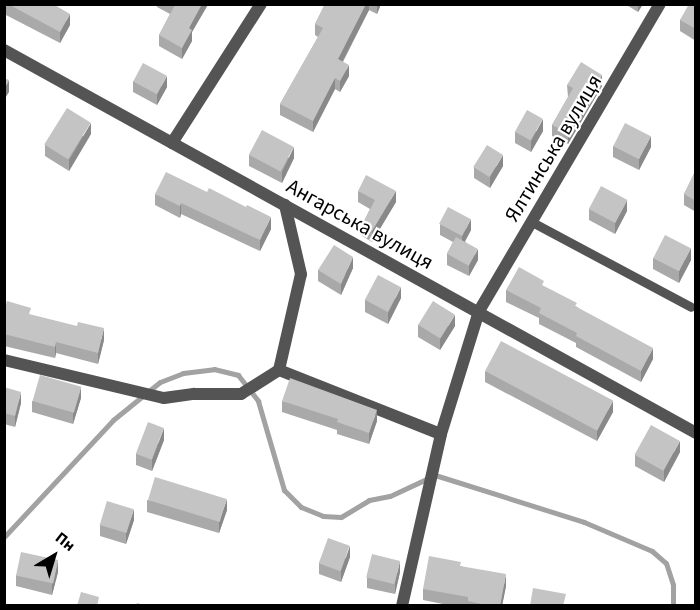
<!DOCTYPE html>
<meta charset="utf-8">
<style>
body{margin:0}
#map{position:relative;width:700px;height:610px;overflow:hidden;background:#fff;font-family:"Source Sans 3",sans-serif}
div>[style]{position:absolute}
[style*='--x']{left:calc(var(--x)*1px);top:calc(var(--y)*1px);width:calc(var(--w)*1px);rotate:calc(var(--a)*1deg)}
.stream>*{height:5px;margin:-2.5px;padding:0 2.5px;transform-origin:2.5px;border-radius:2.5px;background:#a2a2a2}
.service>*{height:9px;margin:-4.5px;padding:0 4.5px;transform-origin:4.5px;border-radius:4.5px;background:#545454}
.minor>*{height:12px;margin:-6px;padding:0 6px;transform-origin:6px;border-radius:6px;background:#545454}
.wall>*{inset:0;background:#a9a9a9}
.shaded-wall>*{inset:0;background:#898989}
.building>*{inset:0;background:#c4c4c4;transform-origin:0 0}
span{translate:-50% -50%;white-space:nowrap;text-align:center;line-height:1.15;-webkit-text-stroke:4.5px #fff;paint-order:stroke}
.street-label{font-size:21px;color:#000}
.frame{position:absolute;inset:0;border:6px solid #000;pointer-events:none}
.north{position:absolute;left:24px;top:526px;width:60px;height:60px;-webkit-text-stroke:4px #fff;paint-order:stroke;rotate:38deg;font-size:16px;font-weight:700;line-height:24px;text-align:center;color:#000}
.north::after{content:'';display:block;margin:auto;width:21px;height:27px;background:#000;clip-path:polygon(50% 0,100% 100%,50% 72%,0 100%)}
</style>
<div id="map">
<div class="stream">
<div style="--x:4;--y:537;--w:160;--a:-47"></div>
<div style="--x:113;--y:420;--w:60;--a:-39"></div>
<div style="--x:160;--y:382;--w:25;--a:-21"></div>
<div style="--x:183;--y:373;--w:31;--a:-7"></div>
<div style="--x:214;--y:369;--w:25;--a:14"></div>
<div style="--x:238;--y:375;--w:33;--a:52"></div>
<div style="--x:258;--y:401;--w:93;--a:73.7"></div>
<div style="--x:284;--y:490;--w:24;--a:45"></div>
<div style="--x:301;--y:507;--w:24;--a:22"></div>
<div style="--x:323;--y:516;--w:18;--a:3"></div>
<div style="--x:341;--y:517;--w:33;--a:-31"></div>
<div style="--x:369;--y:500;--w:21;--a:-11"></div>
<div style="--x:390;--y:496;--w:50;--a:-25"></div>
<div style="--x:435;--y:475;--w:156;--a:17.5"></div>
<div style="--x:584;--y:522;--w:74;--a:23.1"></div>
<div style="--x:652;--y:551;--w:18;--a:41"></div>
<div style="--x:666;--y:563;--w:23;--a:72"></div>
<div style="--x:673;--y:585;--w:21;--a:90"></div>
</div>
<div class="service">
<div style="--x:532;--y:222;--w:180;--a:28.1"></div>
</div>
<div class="minor">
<div style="--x:4;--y:50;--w:791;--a:28.96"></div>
<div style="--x:172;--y:143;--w:165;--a:-57.4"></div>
<div style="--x:4;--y:360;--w:164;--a:13.4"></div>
<div style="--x:164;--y:398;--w:30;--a:-8"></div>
<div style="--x:194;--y:394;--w:47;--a:0"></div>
<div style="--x:241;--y:394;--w:45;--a:-32.3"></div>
<div style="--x:279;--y:370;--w:98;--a:-77.1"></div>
<div style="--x:301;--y:274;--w:71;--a:-103.1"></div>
<div style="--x:279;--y:370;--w:174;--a:21.6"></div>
<div style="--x:402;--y:606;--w:176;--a:-77.2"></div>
<div style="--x:441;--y:434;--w:129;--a:-72.8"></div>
<div style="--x:479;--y:311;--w:356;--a:-59.5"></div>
</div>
<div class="wall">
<div style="clip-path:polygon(4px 4px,53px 4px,70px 25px,60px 43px,4px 14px)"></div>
<div style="clip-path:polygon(157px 4px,208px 5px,192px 32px,192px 41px,182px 59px,159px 46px,159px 35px,170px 14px,157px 7px)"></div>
<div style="clip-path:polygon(325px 4px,381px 4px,377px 14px,369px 10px,343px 62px,349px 76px,340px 92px,335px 89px,313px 132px,280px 115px,280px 104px,318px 37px,315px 35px,315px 24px)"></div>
<div style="clip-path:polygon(625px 4px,643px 4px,638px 12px)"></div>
<div style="clip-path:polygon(696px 4px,696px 41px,680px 31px,680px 20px)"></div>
<div style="clip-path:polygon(133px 81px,167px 87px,157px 105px,133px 92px)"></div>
<div style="clip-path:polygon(567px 85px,602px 86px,568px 144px,552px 136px,552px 125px,568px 97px)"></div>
<div style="clip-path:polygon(543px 131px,531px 152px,515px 143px,515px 132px)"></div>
<div style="clip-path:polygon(91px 134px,69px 171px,45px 156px,45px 145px)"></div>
<div style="clip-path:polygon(613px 146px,651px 147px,639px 170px,613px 157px)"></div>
<div style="clip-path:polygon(249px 155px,294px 158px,282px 183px,249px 166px)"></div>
<div style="clip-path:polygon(503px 166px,490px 188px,474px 178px,474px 167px)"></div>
<div style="clip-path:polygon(696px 171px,696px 212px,684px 205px,684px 194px)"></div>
<div style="clip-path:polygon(358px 191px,396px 202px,372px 242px,362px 236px,362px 225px,370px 209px,358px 202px)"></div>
<div style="clip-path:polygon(155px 194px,271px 229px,260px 251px,181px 214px,180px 218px,155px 205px)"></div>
<div style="clip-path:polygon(589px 209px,627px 211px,615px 234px,589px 220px)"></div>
<div style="clip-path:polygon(440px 224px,471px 230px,465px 241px,478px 260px,469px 276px,447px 265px,447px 254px,453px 242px,440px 235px)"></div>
<div style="clip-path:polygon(653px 258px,691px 260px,679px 283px,653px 269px)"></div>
<div style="clip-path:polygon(353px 268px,341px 295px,318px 281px,318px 270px)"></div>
<div style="clip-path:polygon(544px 287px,577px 307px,653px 359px,641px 382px,576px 347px,576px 343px,539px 324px,539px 318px,506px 302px,506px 290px)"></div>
<div style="clip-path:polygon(401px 298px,388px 324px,365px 312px,365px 300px)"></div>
<div style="clip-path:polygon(4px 310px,31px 315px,104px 340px,98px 364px,56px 353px,55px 358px,4px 346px)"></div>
<div style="clip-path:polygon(418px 325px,455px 326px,440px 350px,418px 337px)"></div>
<div style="clip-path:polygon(485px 371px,613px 412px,597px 441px,485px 382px)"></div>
<div style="clip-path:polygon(4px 387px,21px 403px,15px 427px,4px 424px)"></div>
<div style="clip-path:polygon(81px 398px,73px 424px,32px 412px,32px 401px)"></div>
<div style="clip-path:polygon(282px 401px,377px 421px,369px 444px,337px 434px,337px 430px,282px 412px)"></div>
<div style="clip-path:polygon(164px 440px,152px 471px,136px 465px,136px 454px)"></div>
<div style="clip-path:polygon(680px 452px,664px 482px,635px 466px,635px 455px)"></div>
<div style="clip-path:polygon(147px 500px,227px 510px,219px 533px,147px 512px)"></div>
<div style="clip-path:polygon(134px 520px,126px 544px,100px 536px,100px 525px)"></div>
<div style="clip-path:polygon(350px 557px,341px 582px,319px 574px,319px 563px)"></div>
<div style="clip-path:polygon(461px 566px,506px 586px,502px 606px,453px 606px,423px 600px,423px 589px)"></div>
<div style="clip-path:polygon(58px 572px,52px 595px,16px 586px,16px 575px)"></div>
<div style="clip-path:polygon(400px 572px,395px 594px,367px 588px,367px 577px)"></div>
</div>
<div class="shaded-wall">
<div style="clip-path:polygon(202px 4px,208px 4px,192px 32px,192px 41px,182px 59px,182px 48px,189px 28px)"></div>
<div style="clip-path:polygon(366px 4px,369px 4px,369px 10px,338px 70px,338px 59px)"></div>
<div style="clip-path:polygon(377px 4px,381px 4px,377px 14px)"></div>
<div style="clip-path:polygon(638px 4px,643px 4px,638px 12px)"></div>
<div style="clip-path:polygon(70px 14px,70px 25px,60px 43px,60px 32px)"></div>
<div style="clip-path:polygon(349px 65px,349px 76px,340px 92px,340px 81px)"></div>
<div style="clip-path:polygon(602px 75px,602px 86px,568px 144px,568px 133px)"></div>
<div style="clip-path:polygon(167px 76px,167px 87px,157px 105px,157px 94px)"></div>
<div style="clip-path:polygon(335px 78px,335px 89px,313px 132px,313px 121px)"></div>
<div style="clip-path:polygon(9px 80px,9px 92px,4px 100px,4px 89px)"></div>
<div style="clip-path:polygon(543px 119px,543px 131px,531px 152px,531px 141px)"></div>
<div style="clip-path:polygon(91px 123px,91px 134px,69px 171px,69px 160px)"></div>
<div style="clip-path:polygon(651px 136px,651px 147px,639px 170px,639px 159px)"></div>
<div style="clip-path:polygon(294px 147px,294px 158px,282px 183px,282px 172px)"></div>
<div style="clip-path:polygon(503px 155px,503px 166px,490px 188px,490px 177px)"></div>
<div style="clip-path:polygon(396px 191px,396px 202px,372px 242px,372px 231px)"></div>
<div style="clip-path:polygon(627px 200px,627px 211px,615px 234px,615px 223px)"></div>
<div style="clip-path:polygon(181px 203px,181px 214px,180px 218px,180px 206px)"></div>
<div style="clip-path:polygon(271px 217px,271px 229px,260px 251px,260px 240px)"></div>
<div style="clip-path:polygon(471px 219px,471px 230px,462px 247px,462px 236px)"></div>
<div style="clip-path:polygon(691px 248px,691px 260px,679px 283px,679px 271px)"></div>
<div style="clip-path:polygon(478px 249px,478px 260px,469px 276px,469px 265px)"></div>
<div style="clip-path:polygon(353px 257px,353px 268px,341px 295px,341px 284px)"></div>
<div style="clip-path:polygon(401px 287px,401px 298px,388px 324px,388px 313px)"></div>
<div style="clip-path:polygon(455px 315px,455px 326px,440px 350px,440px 339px)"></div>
<div style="clip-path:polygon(104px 328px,104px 340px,98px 364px,98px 353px)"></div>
<div style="clip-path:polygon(56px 342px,56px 353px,55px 358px,55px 347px)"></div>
<div style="clip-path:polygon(653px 348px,653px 359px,641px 382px,641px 371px)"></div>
<div style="clip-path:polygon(81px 387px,81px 398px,73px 424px,73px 413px)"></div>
<div style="clip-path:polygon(21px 392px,21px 403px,15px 427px,15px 416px)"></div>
<div style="clip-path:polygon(613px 401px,613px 412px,597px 441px,597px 430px)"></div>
<div style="clip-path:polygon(377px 410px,377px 421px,369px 444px,369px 433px)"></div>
<div style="clip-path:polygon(164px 428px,164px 440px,152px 471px,152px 460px)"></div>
<div style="clip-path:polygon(680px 441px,680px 452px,664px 482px,664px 470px)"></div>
<div style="clip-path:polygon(227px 499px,227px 510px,219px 533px,219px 522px)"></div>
<div style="clip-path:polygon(134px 509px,134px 520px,126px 544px,126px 533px)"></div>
<div style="clip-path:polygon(350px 546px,350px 557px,341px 582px,341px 571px)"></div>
<div style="clip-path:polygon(58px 560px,58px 572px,52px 595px,52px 584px)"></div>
<div style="clip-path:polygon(400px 561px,400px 572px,395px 594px,395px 583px)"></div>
<div style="clip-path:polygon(506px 574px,506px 586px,502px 606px,500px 606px)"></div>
</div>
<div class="building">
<div style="clip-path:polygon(8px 4px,53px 4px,70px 14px,60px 32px)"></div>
<div style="clip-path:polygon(173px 4px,202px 4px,189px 28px,192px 30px,182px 48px,159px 35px,175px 5px)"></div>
<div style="clip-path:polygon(325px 4px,366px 4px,338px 59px,349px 65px,340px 81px,335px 78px,313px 121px,280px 104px,323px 28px,315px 24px)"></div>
<div style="clip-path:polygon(689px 4px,696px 4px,696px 29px,680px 20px)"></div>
<div style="clip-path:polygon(581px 62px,602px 75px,568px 133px,552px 125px,573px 88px,567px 85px)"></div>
<div style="left:143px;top:63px;width:27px;height:21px;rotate:28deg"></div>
<div style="clip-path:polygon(4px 78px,9px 80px,4px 89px)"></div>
<div style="left:67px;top:108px;width:28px;height:43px;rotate:32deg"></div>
<div style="left:527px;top:110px;width:18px;height:25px;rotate:29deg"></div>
<div style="left:625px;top:123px;width:29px;height:26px;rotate:27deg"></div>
<div style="left:262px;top:130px;width:36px;height:28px;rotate:28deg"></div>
<div style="left:487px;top:145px;width:19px;height:26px;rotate:32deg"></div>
<div style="clip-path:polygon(695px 171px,696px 171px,696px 201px,684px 194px)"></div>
<div style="clip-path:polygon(166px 172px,207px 192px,209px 188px,246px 207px,247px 205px,271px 217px,260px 240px,181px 203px,180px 206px,155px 194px)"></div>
<div style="clip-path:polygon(366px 175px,396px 191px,372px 231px,362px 225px,375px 200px,358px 191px)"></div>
<div style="left:601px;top:186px;width:30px;height:26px;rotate:28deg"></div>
<div style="left:448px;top:207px;width:26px;height:19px;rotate:28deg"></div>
<div style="left:665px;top:235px;width:29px;height:26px;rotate:27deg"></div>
<div style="left:456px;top:237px;width:25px;height:19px;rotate:29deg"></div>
<div style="clip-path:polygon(334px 245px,353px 257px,341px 284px,318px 270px)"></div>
<div style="clip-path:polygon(519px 267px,544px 281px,542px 285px,577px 303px,575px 306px,653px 348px,641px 371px,576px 336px,577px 333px,539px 313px,541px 308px,506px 290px)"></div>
<div style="left:378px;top:275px;width:26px;height:28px;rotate:28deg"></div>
<div style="clip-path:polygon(7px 301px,31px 308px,29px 314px,77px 326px,78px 322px,104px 328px,98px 353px,56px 342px,55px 347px,4px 334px,4px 310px)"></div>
<div style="left:433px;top:301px;width:26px;height:28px;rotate:32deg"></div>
<div style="left:501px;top:341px;width:127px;height:34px;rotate:28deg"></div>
<div style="left:40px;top:375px;width:43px;height:27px;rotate:16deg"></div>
<div style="clip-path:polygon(290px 378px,377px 410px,369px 433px,337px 422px,338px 419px,282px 401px)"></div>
<div style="clip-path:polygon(4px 387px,21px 392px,15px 416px,4px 413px)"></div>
<div style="left:148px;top:422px;width:17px;height:34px;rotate:21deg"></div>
<div style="left:651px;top:425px;width:33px;height:34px;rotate:29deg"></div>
<div style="left:155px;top:477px;width:75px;height:24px;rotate:17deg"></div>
<div style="left:107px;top:501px;width:28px;height:25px;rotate:17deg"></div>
<div style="left:328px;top:538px;width:23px;height:27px;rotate:20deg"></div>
<div style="left:21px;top:552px;width:38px;height:24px;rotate:12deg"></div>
<div style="left:372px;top:554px;width:29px;height:24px;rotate:14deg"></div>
<div style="clip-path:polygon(429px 556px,461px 562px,460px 566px,506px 574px,500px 606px,490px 606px,468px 601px,468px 597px,423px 589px)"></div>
<div style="clip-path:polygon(533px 588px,566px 594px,563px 606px,530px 606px)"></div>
<div style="clip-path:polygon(81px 592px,99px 597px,97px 606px,77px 606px)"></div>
<div style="clip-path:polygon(137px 603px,147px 606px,136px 606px)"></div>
</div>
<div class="street-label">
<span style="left:553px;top:148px;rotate:-59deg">Ялтинська вулиця</span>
<span style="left:360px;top:224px;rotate:29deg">Ангарська вулиця</span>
</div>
<div class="frame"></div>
<div class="north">Пн</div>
</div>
